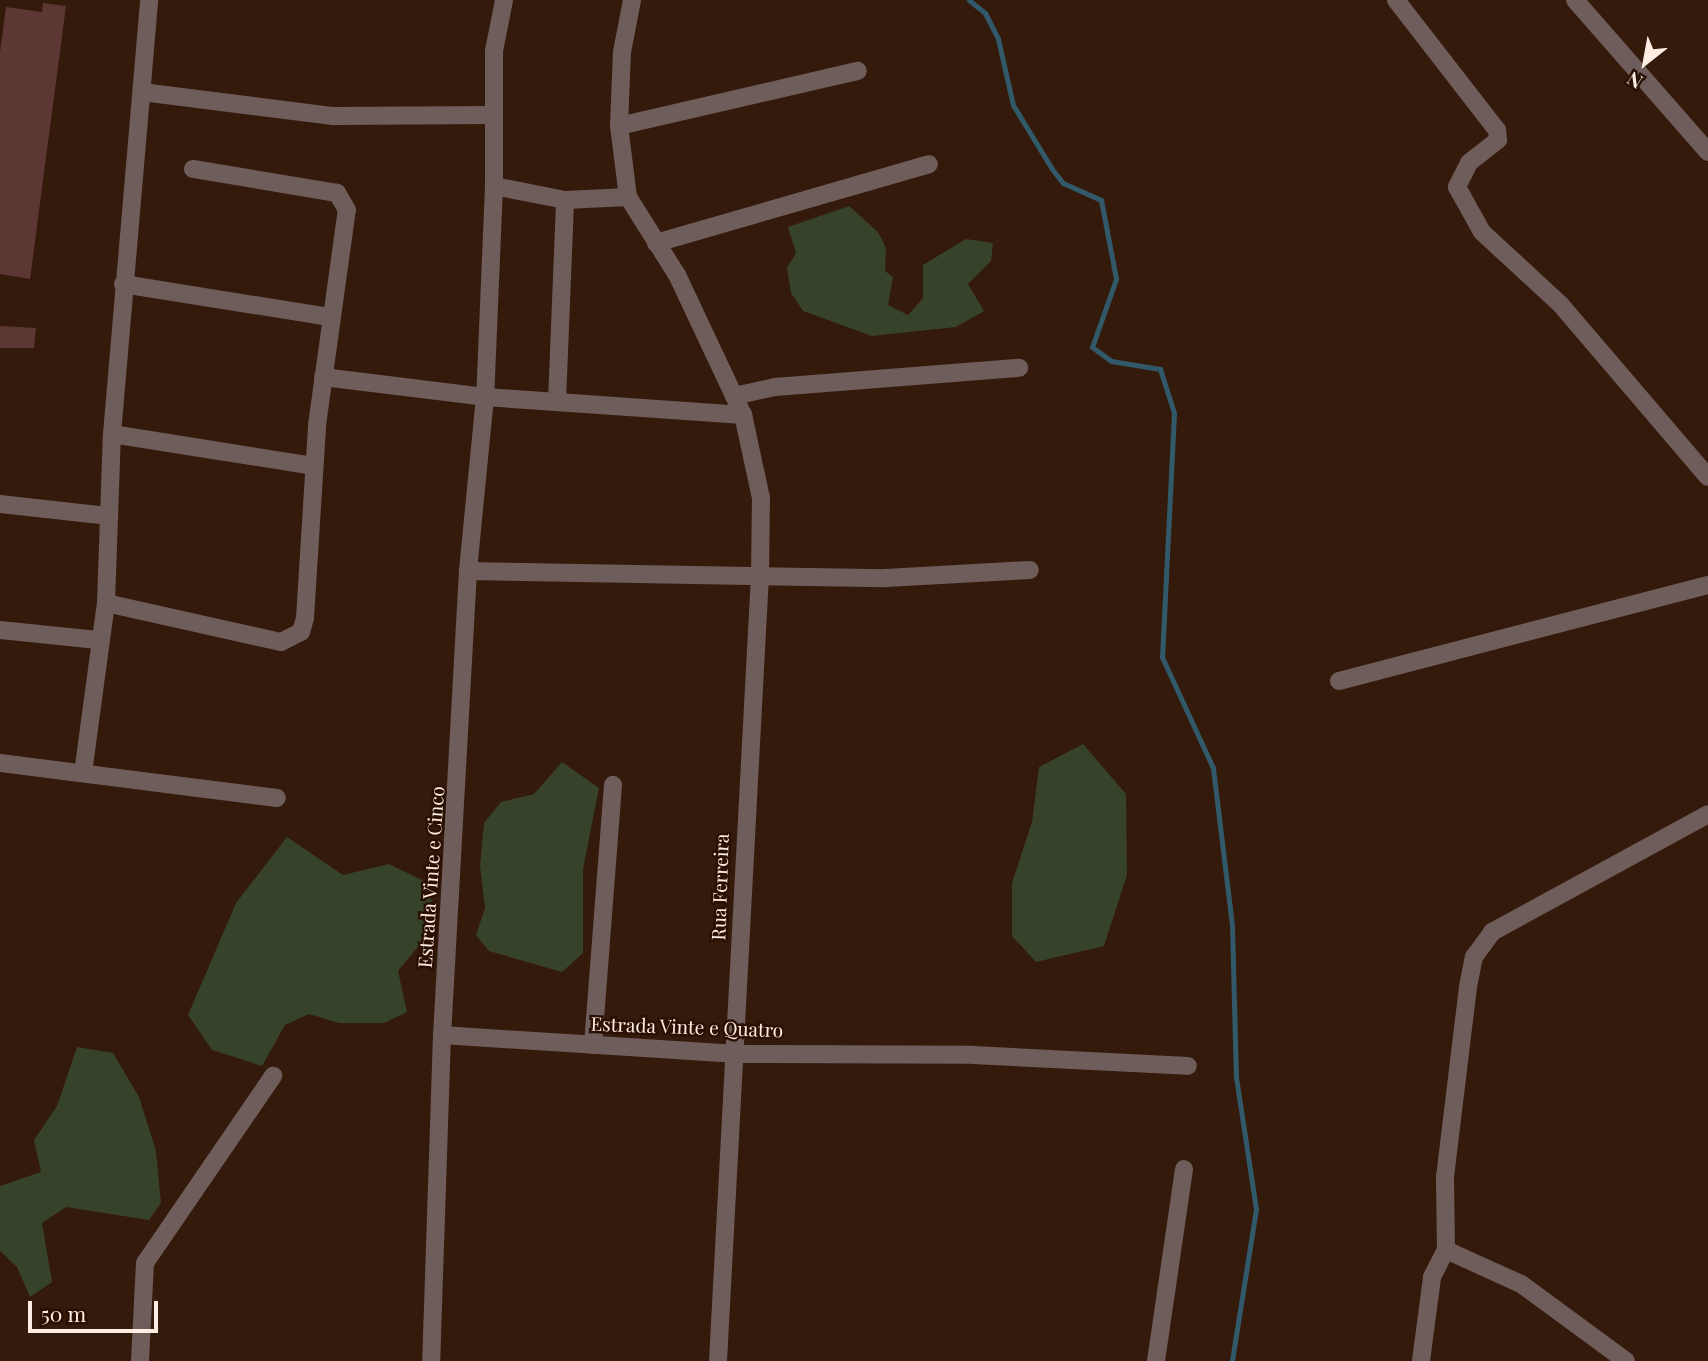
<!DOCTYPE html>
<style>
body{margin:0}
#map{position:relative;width:1708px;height:1361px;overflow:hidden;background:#341a0a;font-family:"Playfair Display",serif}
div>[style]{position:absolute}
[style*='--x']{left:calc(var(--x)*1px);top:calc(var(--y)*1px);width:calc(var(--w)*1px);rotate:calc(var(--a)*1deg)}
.green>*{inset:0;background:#37422a}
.stream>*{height:5px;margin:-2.5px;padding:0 2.5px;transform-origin:2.5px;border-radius:2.5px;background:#31596a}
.building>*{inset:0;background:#5c3733}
.minor>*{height:18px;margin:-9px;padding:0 9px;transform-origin:9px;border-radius:9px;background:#6f5d5b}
span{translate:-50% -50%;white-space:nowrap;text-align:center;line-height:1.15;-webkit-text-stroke:5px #291003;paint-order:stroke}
.street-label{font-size:19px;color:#ffece2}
.north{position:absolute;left:1610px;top:28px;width:70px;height:70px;-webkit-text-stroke:5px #291003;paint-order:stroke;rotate:211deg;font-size:19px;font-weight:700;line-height:28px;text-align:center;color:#ffece2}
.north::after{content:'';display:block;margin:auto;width:24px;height:32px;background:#ffece2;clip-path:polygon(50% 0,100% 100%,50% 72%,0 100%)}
.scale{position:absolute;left:28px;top:1301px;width:130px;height:32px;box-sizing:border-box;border:4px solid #ffece2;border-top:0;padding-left:9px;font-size:21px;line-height:24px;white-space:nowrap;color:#ffece2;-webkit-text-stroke:5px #291003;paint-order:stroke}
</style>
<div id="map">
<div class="green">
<div style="clip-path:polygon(849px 206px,878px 232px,886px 248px,885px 271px,893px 277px,888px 305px,908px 315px,923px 298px,923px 265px,966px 239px,993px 243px,991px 261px,968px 284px,984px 311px,956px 327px,872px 336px,803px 311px,791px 293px,787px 268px,796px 253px,788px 227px)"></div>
<div style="clip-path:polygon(1083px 744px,1126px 794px,1127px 875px,1104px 946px,1036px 962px,1012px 936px,1012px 883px,1032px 822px,1039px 767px)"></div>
<div style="clip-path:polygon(562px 762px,599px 788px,583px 869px,583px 953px,562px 972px,489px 951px,476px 935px,485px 908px,480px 866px,484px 823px,501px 802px,534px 794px)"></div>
<div style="clip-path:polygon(287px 837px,343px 875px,389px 864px,432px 885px,430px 932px,398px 971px,407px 1012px,384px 1023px,339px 1023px,309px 1014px,285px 1025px,262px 1066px,212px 1050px,188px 1015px,236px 903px)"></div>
<div style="clip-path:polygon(77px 1047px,113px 1053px,139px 1097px,156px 1151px,161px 1203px,149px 1220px,66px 1207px,42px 1223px,52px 1282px,30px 1297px,17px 1267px,0 1251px,0 1186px,41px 1172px,34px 1140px,57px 1106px)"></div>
</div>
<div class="stream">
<div style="--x:969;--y:0;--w:21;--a:39"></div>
<div style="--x:985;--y:13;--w:29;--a:63"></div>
<div style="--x:998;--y:39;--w:68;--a:77.2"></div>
<div style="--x:1013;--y:105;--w:75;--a:58.6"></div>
<div style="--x:1052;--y:169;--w:18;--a:52"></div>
<div style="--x:1063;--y:183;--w:42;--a:24.1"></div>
<div style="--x:1101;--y:200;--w:80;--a:79.2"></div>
<div style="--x:1116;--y:279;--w:72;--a:109.4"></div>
<div style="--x:1092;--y:347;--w:24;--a:36"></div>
<div style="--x:1111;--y:361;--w:50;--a:9.3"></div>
<div style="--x:1160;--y:369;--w:46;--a:72.3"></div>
<div style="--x:1174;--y:413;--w:244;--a:92.8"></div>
<div style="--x:1162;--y:657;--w:122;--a:65.3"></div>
<div style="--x:1213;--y:768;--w:159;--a:83.1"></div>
<div style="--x:1232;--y:926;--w:151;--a:88.5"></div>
<div style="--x:1236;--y:1077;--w:134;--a:81.4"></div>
<div style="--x:1256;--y:1209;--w:154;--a:99"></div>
</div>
<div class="building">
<div style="clip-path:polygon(43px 3px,66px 6px,30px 279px,0 274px,0 52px,6px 7px,42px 12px)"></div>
<div style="clip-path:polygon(0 326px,36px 328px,34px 348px,0 348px)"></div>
</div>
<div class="minor">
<div style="--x:1396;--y:0;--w:165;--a:52.2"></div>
<div style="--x:1497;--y:130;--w:10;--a:84"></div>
<div style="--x:1498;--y:140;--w:37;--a:142"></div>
<div style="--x:1469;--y:163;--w:27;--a:117"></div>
<div style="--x:1457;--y:187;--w:51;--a:60.9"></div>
<div style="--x:1482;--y:232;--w:108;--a:42.7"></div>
<div style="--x:1561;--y:305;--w:226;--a:49.5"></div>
<div style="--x:1575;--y:0;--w:202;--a:48.8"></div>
<div style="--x:142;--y:92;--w:193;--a:7.2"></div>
<div style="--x:333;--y:116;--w:159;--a:-0.4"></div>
<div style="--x:619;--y:126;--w:245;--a:-13"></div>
<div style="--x:494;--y:186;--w:135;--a:-90"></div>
<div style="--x:494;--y:51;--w:52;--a:-78.9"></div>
<div style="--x:628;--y:197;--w:72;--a:-97.2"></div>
<div style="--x:619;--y:126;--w:74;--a:-87.7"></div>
<div style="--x:622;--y:52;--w:53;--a:-79.1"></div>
<div style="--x:656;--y:243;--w:284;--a:-16.1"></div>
<div style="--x:123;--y:284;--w:210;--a:9.1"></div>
<div style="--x:323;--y:377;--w:163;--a:7"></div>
<div style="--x:485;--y:397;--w:259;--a:4"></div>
<div style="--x:743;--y:415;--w:155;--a:-115.2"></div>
<div style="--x:677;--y:275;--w:92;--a:-122.1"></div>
<div style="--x:628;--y:197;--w:63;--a:177.3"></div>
<div style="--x:565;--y:200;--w:72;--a:-168.8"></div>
<div style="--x:494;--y:186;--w:211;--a:92.4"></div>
<div style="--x:485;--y:397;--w:175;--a:95.6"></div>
<div style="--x:468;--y:571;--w:465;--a:93.2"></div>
<div style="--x:442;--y:1035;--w:326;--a:91.9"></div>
<div style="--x:734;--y:396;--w:42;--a:-12.4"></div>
<div style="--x:775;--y:387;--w:245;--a:-4.5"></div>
<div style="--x:557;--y:402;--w:202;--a:-87.7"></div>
<div style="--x:112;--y:434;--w:205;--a:9"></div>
<div style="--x:0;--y:504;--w:110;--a:6.3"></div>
<div style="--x:468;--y:571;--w:418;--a:1"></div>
<div style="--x:886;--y:578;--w:144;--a:-3.2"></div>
<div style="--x:106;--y:603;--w:179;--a:12.6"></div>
<div style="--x:281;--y:642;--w:22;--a:-27"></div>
<div style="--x:301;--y:632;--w:15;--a:-74"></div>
<div style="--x:305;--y:618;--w:193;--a:-86.4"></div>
<div style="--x:317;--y:425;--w:217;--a:-82.1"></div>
<div style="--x:347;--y:210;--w:20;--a:-120"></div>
<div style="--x:337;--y:193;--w:146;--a:-170.5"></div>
<div style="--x:0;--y:630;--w:98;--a:5.9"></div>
<div style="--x:1339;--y:681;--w:381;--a:-14.6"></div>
<div style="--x:0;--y:763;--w:279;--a:7.2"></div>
<div style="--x:83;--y:773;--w:172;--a:-82.3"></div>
<div style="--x:106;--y:603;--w:169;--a:-88"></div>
<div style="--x:112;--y:434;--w:436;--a:-85.1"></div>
<div style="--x:442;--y:1035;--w:296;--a:3.7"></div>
<div style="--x:737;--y:1054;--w:236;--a:0.2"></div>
<div style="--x:973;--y:1055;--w:215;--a:2.9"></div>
<div style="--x:593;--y:1045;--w:261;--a:-85.6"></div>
<div style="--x:140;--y:1361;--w:98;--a:-87.1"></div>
<div style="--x:145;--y:1263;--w:227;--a:-55.6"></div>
<div style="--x:718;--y:1361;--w:786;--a:-86.94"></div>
<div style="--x:760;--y:576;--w:78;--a:-89.3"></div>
<div style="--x:761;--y:498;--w:85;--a:-102.2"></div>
<div style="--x:1156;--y:1361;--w:194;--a:-81.7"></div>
<div style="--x:1421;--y:1361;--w:85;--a:-82.5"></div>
<div style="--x:1432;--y:1277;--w:30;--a:-63"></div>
<div style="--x:1626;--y:1361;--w:130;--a:-143.7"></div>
<div style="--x:1521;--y:1284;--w:82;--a:-155.6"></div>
<div style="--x:1446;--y:1250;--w:73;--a:-90.8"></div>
<div style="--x:1445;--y:1177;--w:191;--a:-83.1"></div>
<div style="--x:1468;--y:987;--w:31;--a:-79"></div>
<div style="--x:1474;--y:957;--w:31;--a:-54"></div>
<div style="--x:1492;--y:932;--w:246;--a:-28.6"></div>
</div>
<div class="street-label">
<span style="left:431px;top:877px;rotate:-86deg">Estrada Vinte e Cinco</span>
<span style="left:720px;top:887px;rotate:-88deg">Rua Ferreira</span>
<span style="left:687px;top:1027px;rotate:2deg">Estrada Vinte e Quatro</span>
</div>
<div class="north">N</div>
<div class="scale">50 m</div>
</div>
